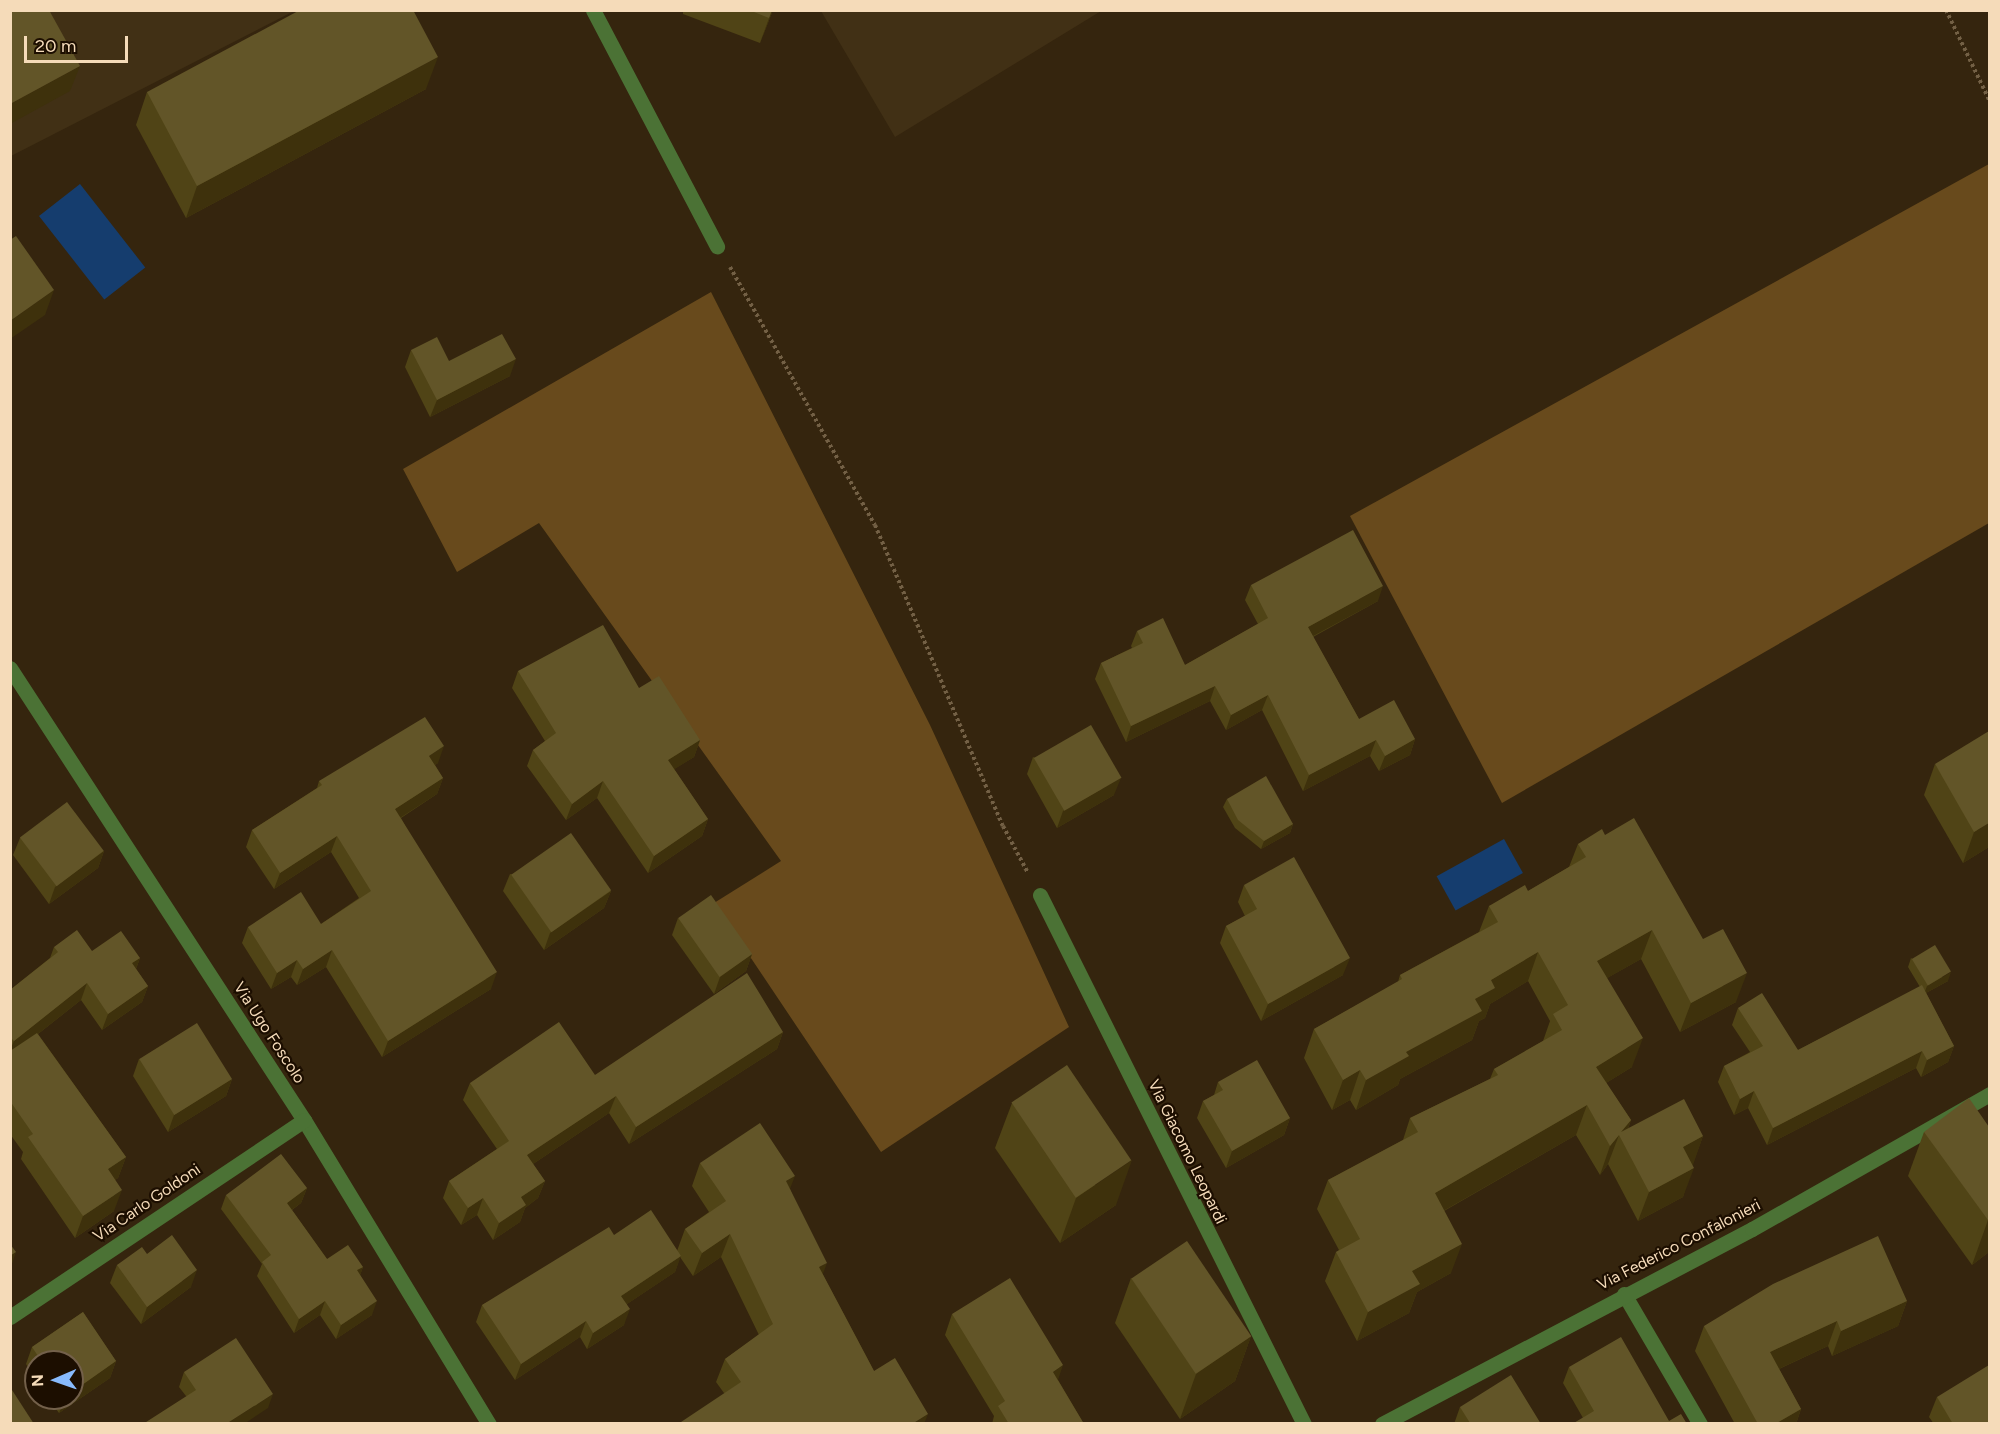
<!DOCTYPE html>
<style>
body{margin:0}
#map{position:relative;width:2000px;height:1434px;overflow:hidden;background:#35250e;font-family:Figtree,sans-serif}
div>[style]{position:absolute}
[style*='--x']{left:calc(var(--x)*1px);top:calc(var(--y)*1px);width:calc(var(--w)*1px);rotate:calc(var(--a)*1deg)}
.built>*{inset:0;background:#413015}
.green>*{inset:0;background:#684a1c}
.water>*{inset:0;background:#153d6e;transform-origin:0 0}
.path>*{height:4px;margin-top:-2px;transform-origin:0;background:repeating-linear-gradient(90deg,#736045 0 3px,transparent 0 6px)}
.minor>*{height:15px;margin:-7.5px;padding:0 7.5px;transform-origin:7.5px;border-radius:7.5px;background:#4b7235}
.wall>*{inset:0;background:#504416}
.shaded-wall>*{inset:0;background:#3e310c}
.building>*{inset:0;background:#625528;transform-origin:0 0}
span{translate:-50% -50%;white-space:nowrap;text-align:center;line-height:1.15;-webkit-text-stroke:4.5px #1c0e00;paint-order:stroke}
.street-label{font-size:16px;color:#f5dbb9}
.frame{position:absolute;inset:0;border:12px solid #f5dbb9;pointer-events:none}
.north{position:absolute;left:24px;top:1350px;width:60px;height:60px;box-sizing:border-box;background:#1c0e00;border:2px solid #73604a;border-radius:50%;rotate:268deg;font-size:16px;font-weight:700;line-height:24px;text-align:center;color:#f5dbb9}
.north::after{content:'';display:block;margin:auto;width:21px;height:27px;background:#88bafc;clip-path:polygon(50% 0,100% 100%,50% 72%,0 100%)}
.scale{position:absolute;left:24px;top:36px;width:104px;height:27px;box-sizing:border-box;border:3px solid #f5dbb9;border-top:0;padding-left:8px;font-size:18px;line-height:21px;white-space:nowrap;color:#f5dbb9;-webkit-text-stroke:4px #1c0e00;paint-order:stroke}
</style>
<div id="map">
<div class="built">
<div style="clip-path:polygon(11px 11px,294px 11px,11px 156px)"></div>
<div style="clip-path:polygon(821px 11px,1101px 11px,895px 137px)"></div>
</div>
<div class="green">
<div style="clip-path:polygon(1989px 164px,1989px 523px,1502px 803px,1350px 516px)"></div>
<div style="clip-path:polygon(711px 292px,930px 725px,1069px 1027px,881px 1152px,714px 903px,781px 861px,539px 523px,457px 572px,403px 469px)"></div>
</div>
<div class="water">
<div style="left:80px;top:184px;width:106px;height:52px;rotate:52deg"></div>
<div style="left:1504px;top:839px;width:39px;height:77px;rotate:61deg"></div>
</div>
<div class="path">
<div style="--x:1946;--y:10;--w:102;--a:64.4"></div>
<div style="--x:730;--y:267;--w:296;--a:60.7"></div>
<div style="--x:875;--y:525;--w:327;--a:67"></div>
<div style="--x:1003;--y:826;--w:53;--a:62"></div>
</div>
<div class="minor">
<div style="--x:593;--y:10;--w:267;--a:62.3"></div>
<div style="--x:10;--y:668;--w:539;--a:56.96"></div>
<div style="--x:304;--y:1120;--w:356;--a:58.7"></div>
<div style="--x:1040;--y:895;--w:591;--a:63.48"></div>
<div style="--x:1624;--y:1294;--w:151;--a:59.7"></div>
<div style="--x:10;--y:1317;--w:354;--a:-33.8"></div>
<div style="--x:1382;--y:1424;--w:418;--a:-27.8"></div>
<div style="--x:1752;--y:1229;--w:274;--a:-29.6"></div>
</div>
<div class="wall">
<div style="clip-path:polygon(683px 10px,773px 10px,760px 43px,683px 14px)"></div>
<div style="clip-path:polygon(426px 89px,186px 218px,136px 125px,147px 92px)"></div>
<div style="clip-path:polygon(411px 350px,449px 361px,510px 376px,430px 417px,405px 367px)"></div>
<div style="clip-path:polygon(1251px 585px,1378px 601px,1313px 637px,1359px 719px,1415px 739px,1410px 755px,1379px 771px,1370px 756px,1303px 791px,1262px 710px,1226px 730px,1210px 701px,1126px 742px,1095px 679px,1101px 663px,1132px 648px,1131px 646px,1137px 631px,1185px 665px,1258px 624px,1245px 600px)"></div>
<div style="clip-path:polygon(518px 671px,639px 688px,700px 740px,694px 757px,674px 769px,708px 819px,702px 836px,648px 873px,597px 798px,566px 820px,527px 766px,533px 750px,545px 741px,512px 688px)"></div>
<div style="clip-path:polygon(1033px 757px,1114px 795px,1057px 828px,1027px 774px)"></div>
<div style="clip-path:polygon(438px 763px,435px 765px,443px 778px,437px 794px,401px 818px,491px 989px,382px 1057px,326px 967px,297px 985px,291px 977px,271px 989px,242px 943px,248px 927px,321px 924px,359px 898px,331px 852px,274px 889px,246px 847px,252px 830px,317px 788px,319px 781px)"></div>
<div style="clip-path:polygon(1935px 764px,1989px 847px,1963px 863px,1924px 795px)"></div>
<div style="clip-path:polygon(1227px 799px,1293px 824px,1290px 833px,1261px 849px,1235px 828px,1223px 807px)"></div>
<div style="clip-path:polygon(1605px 835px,1736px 1002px,1680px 1032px,1641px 959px,1607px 978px,1632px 1067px,1606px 1083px,1631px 1120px,1628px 1129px,1703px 1136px,1692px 1166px,1683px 1197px,1638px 1221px,1608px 1164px,1600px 1175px,1576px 1135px,1444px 1211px,1451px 1273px,1417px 1292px,1409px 1313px,1357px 1341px,1325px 1281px,1336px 1252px,1339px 1250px,1317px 1209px,1328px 1180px,1403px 1140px,1410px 1118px,1490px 1079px,1494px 1069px,1543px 1041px,1550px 1021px,1528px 981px,1490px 1004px,1485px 1018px,1479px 1021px,1472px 1040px,1400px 1079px,1398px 1085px,1356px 1110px,1350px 1100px,1332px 1110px,1304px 1058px,1314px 1029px,1398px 982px,1400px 975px,1479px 932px,1489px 906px,1528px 891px,1569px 867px,1578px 844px)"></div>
<div style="clip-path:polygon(20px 838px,104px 851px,98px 868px,49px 904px,13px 855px)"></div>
<div style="clip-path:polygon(510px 874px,611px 891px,604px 908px,544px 950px,503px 891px)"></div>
<div style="clip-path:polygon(1244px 885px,1343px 975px,1261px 1021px,1220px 943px,1226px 926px,1245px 916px,1238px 902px)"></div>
<div style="clip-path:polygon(678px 918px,752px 954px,746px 971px,714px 994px,672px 935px)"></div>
<div style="clip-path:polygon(54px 947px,140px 958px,136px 969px,148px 986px,142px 1002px,102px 1030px,81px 1000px,38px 1034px,126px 1157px,118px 1178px,115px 1180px,114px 1211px,75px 1238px,21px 1159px,23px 1152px,10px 1134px,10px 990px,50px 958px)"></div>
<div style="clip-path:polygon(1911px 958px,1948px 981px,1926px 993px,1954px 1046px,1948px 1062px,1921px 1077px,1916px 1068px,1767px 1145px,1748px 1108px,1734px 1115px,1718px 1082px,1724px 1066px,1750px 1052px,1732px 1025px,1738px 1008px,1798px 1050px,1920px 987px,1908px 967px)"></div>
<div style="clip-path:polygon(783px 1032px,777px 1049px,629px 1144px,609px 1113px,533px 1164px,545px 1181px,538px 1198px,525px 1208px,520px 1222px,493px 1240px,477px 1215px,461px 1225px,443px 1198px,449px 1181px,497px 1149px,463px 1100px,470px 1083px,595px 1075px)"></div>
<div style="clip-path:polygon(139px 1059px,232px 1079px,226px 1096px,168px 1132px,133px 1076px)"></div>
<div style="clip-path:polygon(1218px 1082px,1290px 1118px,1284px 1135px,1226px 1168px,1197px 1118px,1203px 1101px,1214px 1095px)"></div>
<div style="clip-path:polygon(1012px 1103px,1116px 1205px,1060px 1243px,995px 1148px)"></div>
<div style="clip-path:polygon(1989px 1127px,1989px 1252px,1972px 1265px,1908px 1176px,1924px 1132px)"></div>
<div style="clip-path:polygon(700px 1163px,790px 1189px,823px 1275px,874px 1371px,928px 1414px,724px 1393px,716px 1382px,725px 1359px,759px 1335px,721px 1257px,693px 1276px,680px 1257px,675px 1272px,627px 1304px,624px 1325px,587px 1349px,580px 1337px,515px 1380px,476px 1322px,482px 1305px,614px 1235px,677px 1251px,685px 1229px,709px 1212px,692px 1186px)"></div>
<div style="clip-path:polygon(307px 1188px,301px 1203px,292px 1210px,327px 1259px,363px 1267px,360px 1275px,372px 1315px,336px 1339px,320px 1315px,294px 1333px,257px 1276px,262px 1264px,221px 1209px,226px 1195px)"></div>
<div style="clip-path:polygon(147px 1254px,191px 1287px,141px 1324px,110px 1283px,117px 1265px)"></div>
<div style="clip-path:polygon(1131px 1278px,1251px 1336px,1235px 1381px,1180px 1419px,1115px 1323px)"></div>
<div style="clip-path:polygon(1907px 1301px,1898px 1326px,1832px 1356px,1828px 1346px,1779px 1369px,1801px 1409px,1796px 1424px,1735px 1424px,1695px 1351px,1704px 1326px)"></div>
<div style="clip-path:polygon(83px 1312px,116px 1361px,110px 1378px,59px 1413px,48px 1398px,72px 1398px,72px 1362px,36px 1362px,36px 1380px,26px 1364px,32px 1347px)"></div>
<div style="clip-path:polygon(952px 1314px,1058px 1380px,1084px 1424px,992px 1424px,994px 1416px,945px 1335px)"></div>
<div style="clip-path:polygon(1569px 1367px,1669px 1421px,1583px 1418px,1563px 1383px)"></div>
<div style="clip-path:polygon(184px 1372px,268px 1408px,186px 1396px,179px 1387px)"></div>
<div style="clip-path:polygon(1937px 1397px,1989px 1424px,1934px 1424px,1929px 1417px)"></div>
<div style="clip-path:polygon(1460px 1407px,1541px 1424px,1454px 1424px)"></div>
</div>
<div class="shaded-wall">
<div style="clip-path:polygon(772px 10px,773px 10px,760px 43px)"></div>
<div style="clip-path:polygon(438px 57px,426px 89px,186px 218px,197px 186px)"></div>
<div style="clip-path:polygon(80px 66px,70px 91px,10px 124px,10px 104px)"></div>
<div style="clip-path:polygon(54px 290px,45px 315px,10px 339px,10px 321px)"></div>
<div style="clip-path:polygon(516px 359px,510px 376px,430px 417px,437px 400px)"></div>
<div style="clip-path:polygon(1383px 586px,1378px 601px,1302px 642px,1308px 627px)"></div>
<div style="clip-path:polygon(1215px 686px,1210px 701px,1126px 742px,1131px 726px)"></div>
<div style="clip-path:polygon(1268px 695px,1262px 710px,1226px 730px,1231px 715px)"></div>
<div style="clip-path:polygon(1415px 739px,1410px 755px,1379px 771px,1385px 756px)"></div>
<div style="clip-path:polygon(700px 740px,694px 757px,662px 777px,668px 760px)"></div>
<div style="clip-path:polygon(1376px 740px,1370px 756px,1303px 791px,1309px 775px)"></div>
<div style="clip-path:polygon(444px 746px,438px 763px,423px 773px,429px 756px)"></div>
<div style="clip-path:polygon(443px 778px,437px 794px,389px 825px,395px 809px)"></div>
<div style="clip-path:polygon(1121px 778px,1114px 795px,1057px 828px,1063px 811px)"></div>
<div style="clip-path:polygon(603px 781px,597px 798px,566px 820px,572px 804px)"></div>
<div style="clip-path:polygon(708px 819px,702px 836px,648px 873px,654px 856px)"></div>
<div style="clip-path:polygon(1989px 823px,1989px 847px,1963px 863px,1974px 832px)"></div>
<div style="clip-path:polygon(1293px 824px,1290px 833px,1261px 849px,1264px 841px)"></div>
<div style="clip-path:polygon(337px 836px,331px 852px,274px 889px,280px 873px)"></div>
<div style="clip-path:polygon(104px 851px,98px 868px,49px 904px,55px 887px)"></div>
<div style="clip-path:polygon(611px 891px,604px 908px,544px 950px,550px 933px)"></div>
<div style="clip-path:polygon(1652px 930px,1641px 959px,1586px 990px,1597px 961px)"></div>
<div style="clip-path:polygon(332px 950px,326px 967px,297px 985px,303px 969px)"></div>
<div style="clip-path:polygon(1538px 952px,1528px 981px,1490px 1004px,1485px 1018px,1479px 1021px,1472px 1040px,1400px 1079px,1398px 1085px,1356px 1110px,1366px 1080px,1406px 1052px,1491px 980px)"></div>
<div style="clip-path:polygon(752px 954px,746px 971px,714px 994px,720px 977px)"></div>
<div style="clip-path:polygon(140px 958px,134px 974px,132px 963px)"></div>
<div style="clip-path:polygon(1350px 958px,1343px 975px,1261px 1021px,1268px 1004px)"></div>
<div style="clip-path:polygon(297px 960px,291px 977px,271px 989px,277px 973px)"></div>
<div style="clip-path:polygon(497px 972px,491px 989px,382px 1057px,388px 1041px)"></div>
<div style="clip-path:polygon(1951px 972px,1948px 981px,1924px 994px,1927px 986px)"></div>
<div style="clip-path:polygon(1747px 973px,1736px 1002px,1680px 1032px,1691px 1003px)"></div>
<div style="clip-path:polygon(87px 983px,81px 1000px,10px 1056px,10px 1050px,14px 1041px)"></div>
<div style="clip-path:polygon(148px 986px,142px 1002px,102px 1030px,108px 1014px)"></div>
<div style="clip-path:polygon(783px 1032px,777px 1049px,629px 1144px,636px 1127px)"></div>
<div style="clip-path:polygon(1643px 1038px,1632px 1067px,1585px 1096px,1596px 1067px)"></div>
<div style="clip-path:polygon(1954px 1046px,1948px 1062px,1921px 1077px,1927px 1060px)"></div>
<div style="clip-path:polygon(1922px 1051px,1916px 1068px,1767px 1145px,1773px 1128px)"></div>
<div style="clip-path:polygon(1360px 1070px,1350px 1100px,1332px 1110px,1343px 1080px)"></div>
<div style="clip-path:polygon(232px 1079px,226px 1096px,168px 1132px,174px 1115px)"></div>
<div style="clip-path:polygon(1754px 1091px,1748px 1108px,1734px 1115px,1740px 1099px)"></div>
<div style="clip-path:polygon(616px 1096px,609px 1113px,521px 1172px,527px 1155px)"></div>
<div style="clip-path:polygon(1587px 1105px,1576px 1135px,1424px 1222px,1435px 1193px)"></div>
<div style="clip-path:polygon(1290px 1118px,1284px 1135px,1226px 1168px,1232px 1151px)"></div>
<div style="clip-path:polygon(1631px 1120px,1623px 1142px,1621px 1132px)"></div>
<div style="clip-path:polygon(1619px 1135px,1608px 1164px,1600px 1175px,1610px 1146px)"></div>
<div style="clip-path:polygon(1703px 1136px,1693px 1165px,1672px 1176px,1683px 1147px)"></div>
<div style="clip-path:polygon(126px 1157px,118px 1178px,100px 1191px,108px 1169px)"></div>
<div style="clip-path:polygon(1132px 1160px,1116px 1205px,1060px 1243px,1076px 1198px)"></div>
<div style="clip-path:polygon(1694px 1168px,1683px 1197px,1638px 1221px,1649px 1192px)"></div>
<div style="clip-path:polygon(795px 1176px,786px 1199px,786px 1181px)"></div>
<div style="clip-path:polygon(545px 1181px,538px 1198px,525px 1208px,520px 1222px,493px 1240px,499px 1223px,521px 1197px)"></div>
<div style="clip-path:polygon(307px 1188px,301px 1203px,282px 1217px,287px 1203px)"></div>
<div style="clip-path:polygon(122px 1190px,114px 1211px,75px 1238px,83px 1216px)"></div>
<div style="clip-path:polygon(483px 1198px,477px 1215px,461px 1225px,468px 1208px)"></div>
<div style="clip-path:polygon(1989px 1219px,1989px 1252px,1972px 1265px,1988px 1220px)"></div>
<div style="clip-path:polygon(730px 1234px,721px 1257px,693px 1276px,702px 1253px)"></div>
<div style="clip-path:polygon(1462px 1244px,1451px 1273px,1417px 1292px,1409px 1313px,1357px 1341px,1368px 1312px,1412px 1271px)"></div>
<div style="clip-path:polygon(16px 1252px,11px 1267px,10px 1267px,10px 1256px)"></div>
<div style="clip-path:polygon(681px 1256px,675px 1272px,615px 1312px,621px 1296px)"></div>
<div style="clip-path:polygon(827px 1263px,818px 1287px,819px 1267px)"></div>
<div style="clip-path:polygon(363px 1267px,358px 1281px,357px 1270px)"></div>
<div style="clip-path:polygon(197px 1270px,191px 1287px,141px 1324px,147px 1307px)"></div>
<div style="clip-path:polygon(325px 1301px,320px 1315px,294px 1333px,299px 1319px)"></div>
<div style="clip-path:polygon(377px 1301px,372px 1315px,336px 1339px,341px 1325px)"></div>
<div style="clip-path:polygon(1907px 1301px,1898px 1326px,1832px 1356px,1841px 1331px)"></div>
<div style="clip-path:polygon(630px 1309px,624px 1325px,587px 1349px,593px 1333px)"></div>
<div style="clip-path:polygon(586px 1321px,580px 1337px,515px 1380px,521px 1364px)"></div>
<div style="clip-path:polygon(1837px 1321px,1828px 1346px,1761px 1377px,1770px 1352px)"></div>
<div style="clip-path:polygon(1251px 1336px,1235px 1381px,1180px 1419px,1196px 1374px)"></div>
<div style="clip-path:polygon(116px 1361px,110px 1378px,59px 1413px,65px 1398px,72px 1398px,72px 1392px)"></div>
<div style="clip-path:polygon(1063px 1365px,1056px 1386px,1053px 1372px)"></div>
<div style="clip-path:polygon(273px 1394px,268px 1408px,244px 1424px,226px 1424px)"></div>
<div style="clip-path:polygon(1801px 1409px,1796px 1424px,1775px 1424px)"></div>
<div style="clip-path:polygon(928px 1414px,924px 1424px,912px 1424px)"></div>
</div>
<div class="building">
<div style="clip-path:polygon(10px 10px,49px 10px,80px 66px,10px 104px)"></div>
<div style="clip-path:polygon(300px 10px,413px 10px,438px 57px,197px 186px,147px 92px)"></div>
<div style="clip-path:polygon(749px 10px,772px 10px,769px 18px)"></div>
<div style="clip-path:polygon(16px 236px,54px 290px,10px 321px,10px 240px)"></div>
<div style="clip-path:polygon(502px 334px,516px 359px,437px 400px,411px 350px,437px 337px,449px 361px)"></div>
<div style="clip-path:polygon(1353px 530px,1383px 586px,1308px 627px,1359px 719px,1394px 700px,1415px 739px,1385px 756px,1376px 740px,1309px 775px,1268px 695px,1231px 715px,1215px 686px,1131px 726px,1101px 663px,1143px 643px,1137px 631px,1163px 618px,1185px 665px,1268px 618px,1251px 585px)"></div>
<div style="clip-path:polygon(603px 625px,639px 688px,659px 676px,700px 740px,668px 760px,708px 819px,654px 856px,603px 781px,572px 804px,533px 750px,556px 733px,518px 671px)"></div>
<div style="clip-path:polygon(425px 717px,444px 746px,429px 756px,443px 778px,395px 809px,497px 972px,388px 1041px,332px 950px,303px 969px,297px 960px,277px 973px,248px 927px,301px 892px,321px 924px,371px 891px,337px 836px,280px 873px,252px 830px,322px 785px,319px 781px)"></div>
<div style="left:1091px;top:725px;width:61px;height:66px;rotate:60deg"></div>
<div style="clip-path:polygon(1989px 731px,1989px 823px,1974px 832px,1935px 764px)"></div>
<div style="clip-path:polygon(1266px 776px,1293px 824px,1264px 841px,1238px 820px,1227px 799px)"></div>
<div style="left:67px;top:802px;width:61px;height:59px;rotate:53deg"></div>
<div style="clip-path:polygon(1634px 818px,1703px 939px,1723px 929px,1747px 973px,1691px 1003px,1652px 930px,1597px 961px,1643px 1038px,1596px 1067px,1631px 1120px,1621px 1132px,1684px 1099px,1703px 1136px,1683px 1147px,1694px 1168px,1649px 1192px,1619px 1135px,1610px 1146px,1587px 1105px,1435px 1193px,1462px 1244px,1412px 1271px,1420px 1284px,1368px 1312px,1336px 1252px,1360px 1239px,1328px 1180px,1418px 1132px,1410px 1118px,1498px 1075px,1494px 1069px,1562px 1030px,1553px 1014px,1568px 1005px,1538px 952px,1491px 980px,1495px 988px,1475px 999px,1482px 1011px,1406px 1052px,1409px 1056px,1366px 1080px,1360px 1070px,1343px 1080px,1314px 1029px,1402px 979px,1400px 975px,1498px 922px,1489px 906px,1525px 885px,1528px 891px,1586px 857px,1578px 844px,1602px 829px,1605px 835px)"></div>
<div style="left:571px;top:833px;width:70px;height:73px;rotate:55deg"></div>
<div style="clip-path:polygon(1294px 857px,1350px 958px,1268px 1004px,1226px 926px,1257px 909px,1244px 885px)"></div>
<div style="left:711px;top:895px;width:72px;height:40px;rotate:55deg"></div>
<div style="clip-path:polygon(77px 930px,92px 951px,121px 931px,140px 958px,132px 963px,148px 986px,108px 1014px,87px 983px,14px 1041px,10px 1037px,10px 990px,58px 952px,54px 947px)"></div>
<div style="left:1935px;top:945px;width:31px;height:27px;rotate:59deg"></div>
<div style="clip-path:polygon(747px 973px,783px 1032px,636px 1127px,616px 1096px,527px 1155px,545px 1181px,521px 1197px,526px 1205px,499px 1223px,483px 1198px,468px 1208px,449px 1181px,509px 1141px,470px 1083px,559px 1022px,595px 1075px)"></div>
<div style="clip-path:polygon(1922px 985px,1954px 1046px,1927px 1060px,1922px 1051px,1773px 1128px,1754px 1091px,1740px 1099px,1724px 1066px,1763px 1046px,1738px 1008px,1762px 993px,1798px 1050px)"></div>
<div style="left:197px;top:1023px;width:66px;height:68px;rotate:58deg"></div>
<div style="clip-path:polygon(37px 1033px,126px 1157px,108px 1169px,122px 1190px,83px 1216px,28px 1137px,33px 1134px,10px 1101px,10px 1051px)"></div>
<div style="clip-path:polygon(1257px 1060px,1290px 1118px,1232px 1151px,1203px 1101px,1223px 1090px,1218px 1082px)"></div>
<div style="left:1067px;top:1065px;width:115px;height:67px;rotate:56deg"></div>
<div style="clip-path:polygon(1969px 1098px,1989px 1127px,1989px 1219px,1988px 1220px,1924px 1132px)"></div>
<div style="clip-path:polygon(760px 1123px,795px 1176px,786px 1181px,827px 1263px,819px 1267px,874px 1371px,895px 1358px,928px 1414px,912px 1424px,678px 1424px,741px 1382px,725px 1359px,773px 1324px,730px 1234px,702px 1253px,685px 1229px,726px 1201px,700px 1163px)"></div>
<div style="clip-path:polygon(281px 1154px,307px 1188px,287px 1203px,327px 1259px,348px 1245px,363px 1267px,357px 1270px,377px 1301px,341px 1325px,325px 1301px,299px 1319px,262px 1262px,271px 1255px,226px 1195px)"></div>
<div style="clip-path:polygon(651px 1210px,681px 1256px,621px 1296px,630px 1309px,593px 1333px,586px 1321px,521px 1364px,482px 1305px,609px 1227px,614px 1235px)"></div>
<div style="clip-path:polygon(172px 1235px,197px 1270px,147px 1307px,117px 1265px,142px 1247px,147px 1254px)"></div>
<div style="clip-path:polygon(1878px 1236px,1907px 1301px,1841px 1331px,1837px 1321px,1770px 1352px,1801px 1409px,1775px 1424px,1758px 1424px,1704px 1326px,1773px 1284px)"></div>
<div style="left:1187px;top:1241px;width:115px;height:67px;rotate:56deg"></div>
<div style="clip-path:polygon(10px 1244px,16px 1252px,10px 1256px)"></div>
<div style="clip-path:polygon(1010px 1278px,1063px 1365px,1053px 1372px,1084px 1424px,1009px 1424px,998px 1406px,1005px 1401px,952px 1314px)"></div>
<div style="clip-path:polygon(83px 1312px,116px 1361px,72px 1392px,72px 1362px,42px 1362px,32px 1347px)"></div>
<div style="clip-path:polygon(1621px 1337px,1669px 1421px,1681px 1414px,1687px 1424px,1572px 1424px,1594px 1411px,1569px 1367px)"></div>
<div style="clip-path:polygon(236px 1338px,273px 1394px,226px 1424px,143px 1424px,196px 1390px,184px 1372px)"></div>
<div style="clip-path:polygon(1989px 1365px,1989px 1424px,1953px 1424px,1937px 1397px)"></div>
<div style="clip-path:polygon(1511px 1375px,1541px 1424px,1469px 1424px,1470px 1423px,1460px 1407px)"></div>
<div style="clip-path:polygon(12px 1390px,34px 1424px,10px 1424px,10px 1391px)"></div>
</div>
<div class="street-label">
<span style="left:269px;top:1033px;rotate:57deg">Via Ugo Foscolo</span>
<span style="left:1187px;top:1152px;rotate:64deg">Via Giacomo Leopardi</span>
<span style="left:147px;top:1203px;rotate:-34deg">Via Carlo Goldoni</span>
<span style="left:1679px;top:1245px;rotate:-27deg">Via Federico Confalonieri</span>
</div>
<div class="frame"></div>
<div class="north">N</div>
<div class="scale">20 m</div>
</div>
